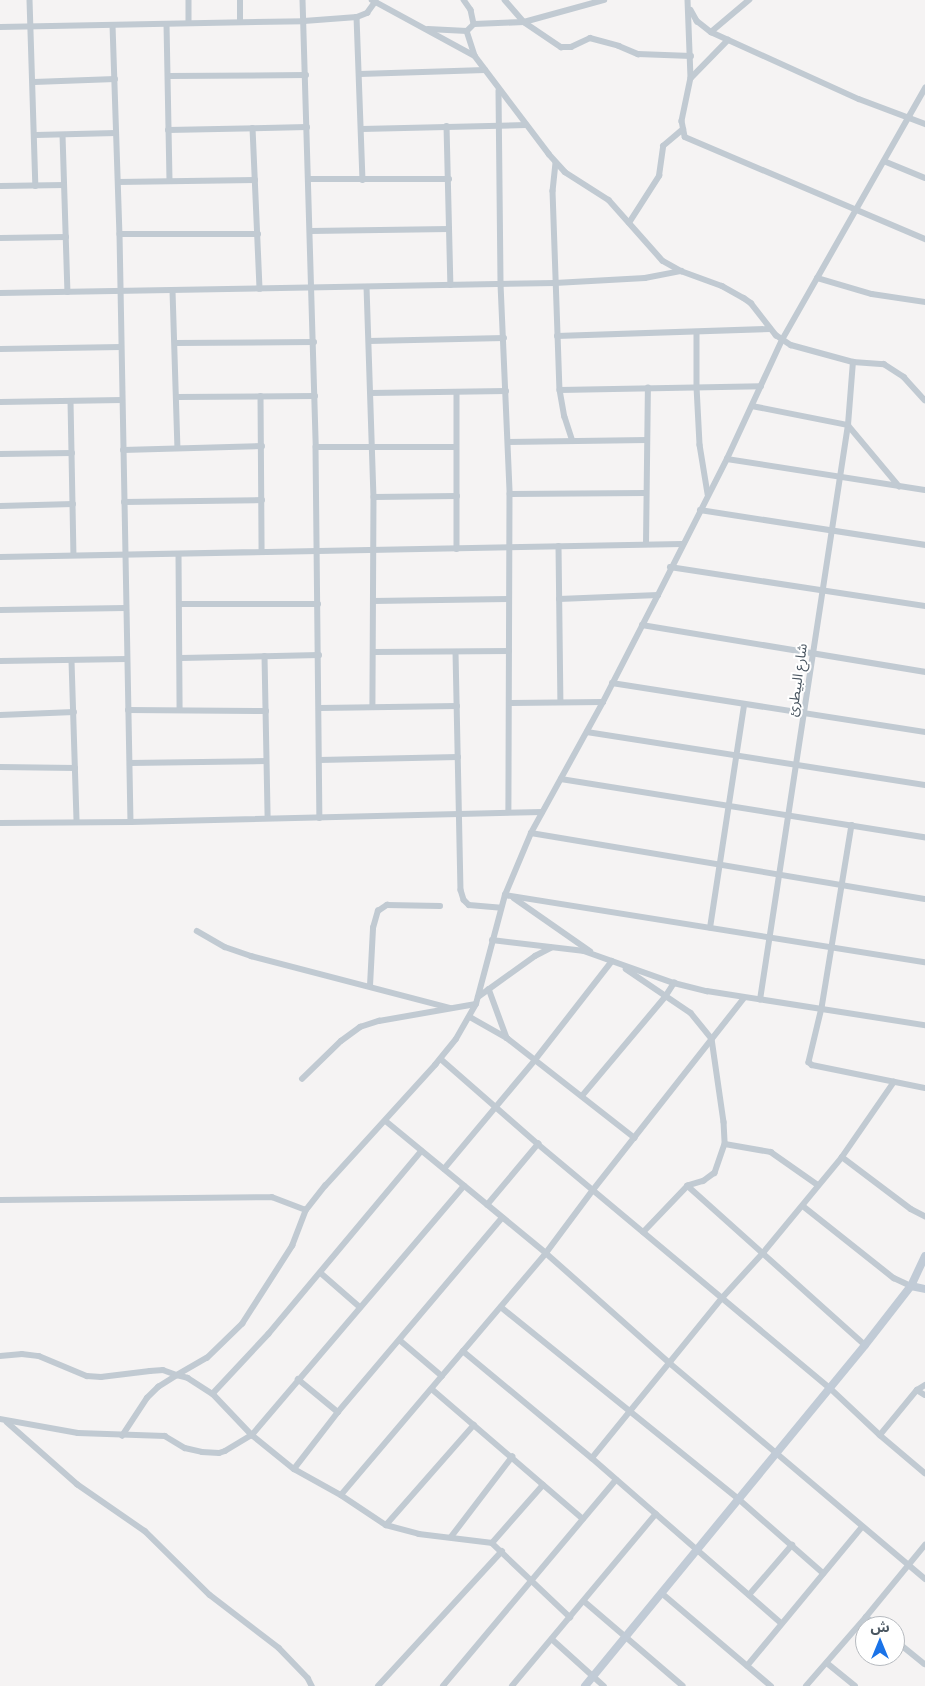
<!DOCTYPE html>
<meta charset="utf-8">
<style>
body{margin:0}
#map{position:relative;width:925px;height:1686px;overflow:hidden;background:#f5f3f3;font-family:Roboto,"Noto Sans Arabic",sans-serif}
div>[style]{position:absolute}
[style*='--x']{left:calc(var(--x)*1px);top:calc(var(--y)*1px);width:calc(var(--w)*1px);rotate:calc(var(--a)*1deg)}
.street>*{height:5.5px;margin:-2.75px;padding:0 2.75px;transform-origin:2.75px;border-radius:2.75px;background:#c1cad2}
.secondary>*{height:8px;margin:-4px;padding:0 4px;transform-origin:4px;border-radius:4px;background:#c1cbd6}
span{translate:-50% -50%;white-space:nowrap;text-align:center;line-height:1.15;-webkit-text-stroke:4px #fff;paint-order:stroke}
.street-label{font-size:14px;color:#4a5661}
.north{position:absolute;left:855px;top:1616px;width:50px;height:50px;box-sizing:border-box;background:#fff;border:1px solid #b7bbc0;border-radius:50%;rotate:0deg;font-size:14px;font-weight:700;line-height:20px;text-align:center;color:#4a5661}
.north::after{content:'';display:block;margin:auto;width:18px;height:22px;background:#1a73e8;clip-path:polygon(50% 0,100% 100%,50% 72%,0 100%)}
</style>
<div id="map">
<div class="street">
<div style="--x:30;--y:0;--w:186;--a:88.2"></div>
<div style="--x:189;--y:0;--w:23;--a:90"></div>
<div style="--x:303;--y:0;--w:447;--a:88.3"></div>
<div style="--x:316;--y:447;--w:371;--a:89.4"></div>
<div style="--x:372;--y:0;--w:117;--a:28.5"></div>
<div style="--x:475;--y:56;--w:123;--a:52.9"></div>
<div style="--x:549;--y:154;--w:24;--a:48"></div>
<div style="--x:565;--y:172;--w:52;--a:32.5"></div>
<div style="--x:609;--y:200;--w:81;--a:48.5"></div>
<div style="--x:663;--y:261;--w:21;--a:29"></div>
<div style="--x:681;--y:271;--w:44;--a:20.1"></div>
<div style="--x:722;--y:286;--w:25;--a:29"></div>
<div style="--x:744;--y:298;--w:9;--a:36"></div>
<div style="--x:751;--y:303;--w:41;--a:52"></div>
<div style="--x:776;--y:335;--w:18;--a:34"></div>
<div style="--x:791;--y:345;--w:64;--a:15.3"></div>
<div style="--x:853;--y:362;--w:31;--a:4"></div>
<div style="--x:884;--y:364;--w:24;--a:33"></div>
<div style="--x:904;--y:377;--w:31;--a:48"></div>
<div style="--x:464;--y:0;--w:12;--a:55"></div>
<div style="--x:471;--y:10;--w:14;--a:78"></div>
<div style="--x:505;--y:0;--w:29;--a:49"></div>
<div style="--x:524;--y:22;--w:45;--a:34"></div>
<div style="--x:561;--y:47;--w:10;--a:0"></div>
<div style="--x:571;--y:47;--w:21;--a:-25"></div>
<div style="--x:590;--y:38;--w:30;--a:15"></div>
<div style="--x:619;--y:46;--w:21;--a:23"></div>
<div style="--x:638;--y:54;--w:53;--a:2.2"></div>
<div style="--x:688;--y:0;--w:78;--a:87.8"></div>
<div style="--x:691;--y:78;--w:44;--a:101.8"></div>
<div style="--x:682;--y:121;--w:16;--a:79"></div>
<div style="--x:685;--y:137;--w:261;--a:23"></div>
<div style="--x:691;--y:10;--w:13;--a:61"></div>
<div style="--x:697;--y:21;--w:18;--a:38"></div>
<div style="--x:711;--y:32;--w:162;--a:24.4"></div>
<div style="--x:859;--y:99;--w:71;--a:20.7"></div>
<div style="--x:357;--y:17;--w:163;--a:87.9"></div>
<div style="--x:240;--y:22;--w:22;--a:-90"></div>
<div style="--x:167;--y:24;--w:157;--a:88.9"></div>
<div style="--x:113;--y:25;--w:209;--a:88.1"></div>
<div style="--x:120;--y:234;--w:588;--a:88.93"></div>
<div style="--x:0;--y:27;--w:304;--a:-1.1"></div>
<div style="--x:304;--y:21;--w:53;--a:-4.3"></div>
<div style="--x:357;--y:17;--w:11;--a:-22"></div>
<div style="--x:367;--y:13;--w:14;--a:-54"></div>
<div style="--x:428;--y:29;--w:39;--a:3"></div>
<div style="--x:467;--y:31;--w:10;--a:-45"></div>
<div style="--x:474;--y:24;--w:50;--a:-2.3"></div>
<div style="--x:524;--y:22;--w:83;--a:-15.4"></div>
<div style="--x:467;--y:31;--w:25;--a:72"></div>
<div style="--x:711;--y:32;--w:50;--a:-40.1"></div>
<div style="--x:360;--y:74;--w:125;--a:-1.8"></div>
<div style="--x:168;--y:76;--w:138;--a:-0.4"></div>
<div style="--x:691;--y:78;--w:53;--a:-45.8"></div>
<div style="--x:34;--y:82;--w:81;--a:-2.1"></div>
<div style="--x:499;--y:91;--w:193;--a:89.4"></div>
<div style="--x:501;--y:284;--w:210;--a:87.5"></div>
<div style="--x:510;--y:494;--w:318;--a:90.2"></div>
<div style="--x:447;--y:126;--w:159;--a:88.6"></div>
<div style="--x:253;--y:128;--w:161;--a:87.5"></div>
<div style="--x:362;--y:129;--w:164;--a:-1.4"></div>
<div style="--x:168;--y:130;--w:139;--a:-1.2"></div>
<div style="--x:36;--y:135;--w:80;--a:-1.4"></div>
<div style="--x:63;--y:135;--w:157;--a:88.2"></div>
<div style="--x:884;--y:161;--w:44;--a:22.5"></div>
<div style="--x:556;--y:163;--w:28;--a:96"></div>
<div style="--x:553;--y:191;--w:199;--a:88"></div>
<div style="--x:560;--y:390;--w:27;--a:80"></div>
<div style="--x:565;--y:417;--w:25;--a:72"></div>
<div style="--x:308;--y:179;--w:141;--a:0"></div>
<div style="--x:118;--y:182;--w:137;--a:-0.8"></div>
<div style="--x:0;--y:186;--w:64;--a:-0.9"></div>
<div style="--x:629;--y:223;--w:56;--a:-57.4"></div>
<div style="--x:659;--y:176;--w:30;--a:-82"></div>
<div style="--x:663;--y:146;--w:26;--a:-40"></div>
<div style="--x:311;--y:231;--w:138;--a:-0.8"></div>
<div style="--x:120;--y:234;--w:138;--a:0"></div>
<div style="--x:0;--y:238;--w:66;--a:-0.9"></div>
<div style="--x:817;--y:278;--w:57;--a:16.2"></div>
<div style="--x:872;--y:294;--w:54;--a:8.6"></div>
<div style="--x:367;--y:287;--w:210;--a:88.1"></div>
<div style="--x:374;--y:497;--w:210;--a:90.3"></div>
<div style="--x:173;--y:291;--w:157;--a:88.2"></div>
<div style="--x:0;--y:293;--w:555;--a:-1.03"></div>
<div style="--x:555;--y:283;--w:90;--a:-3.2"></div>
<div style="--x:645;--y:278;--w:37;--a:-11"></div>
<div style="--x:697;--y:333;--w:54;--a:90"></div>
<div style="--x:697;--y:387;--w:58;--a:87"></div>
<div style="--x:700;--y:445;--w:50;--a:80.7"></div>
<div style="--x:557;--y:336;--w:213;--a:-1.9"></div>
<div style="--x:369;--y:341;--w:135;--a:-1.3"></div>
<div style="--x:175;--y:343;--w:139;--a:-0.4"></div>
<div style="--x:0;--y:349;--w:121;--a:-0.9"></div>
<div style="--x:560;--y:390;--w:201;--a:-1.1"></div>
<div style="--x:457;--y:392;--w:157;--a:90"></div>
<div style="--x:371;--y:393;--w:135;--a:-0.8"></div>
<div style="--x:261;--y:396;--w:156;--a:89.6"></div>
<div style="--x:177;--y:397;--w:138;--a:-0.4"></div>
<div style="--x:71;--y:401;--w:153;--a:88.9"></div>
<div style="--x:0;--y:402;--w:122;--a:-0.9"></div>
<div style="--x:752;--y:406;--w:98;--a:11.2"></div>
<div style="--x:848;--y:425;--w:80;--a:50.1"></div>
<div style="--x:508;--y:442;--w:139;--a:-0.8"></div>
<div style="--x:316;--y:447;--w:140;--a:0"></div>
<div style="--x:123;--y:450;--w:139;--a:-1.6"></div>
<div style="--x:0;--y:454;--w:72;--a:-0.8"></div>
<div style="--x:727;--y:459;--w:200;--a:8.9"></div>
<div style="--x:510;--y:494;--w:136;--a:-0.4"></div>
<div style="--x:374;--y:497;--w:83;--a:-0.7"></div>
<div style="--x:124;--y:502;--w:138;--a:-0.8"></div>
<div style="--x:0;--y:506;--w:73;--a:-1.6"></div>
<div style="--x:700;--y:510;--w:228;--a:8.8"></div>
<div style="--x:646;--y:544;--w:156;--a:-89.3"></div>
<div style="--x:559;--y:546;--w:156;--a:89.3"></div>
<div style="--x:179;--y:554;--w:156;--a:89.6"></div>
<div style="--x:0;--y:557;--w:682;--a:-1.09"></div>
<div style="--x:670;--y:567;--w:258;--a:8.7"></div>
<div style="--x:559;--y:599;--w:99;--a:-2.3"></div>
<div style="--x:373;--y:601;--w:135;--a:-0.8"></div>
<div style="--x:180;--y:604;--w:138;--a:0"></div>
<div style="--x:0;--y:610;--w:125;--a:-0.9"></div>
<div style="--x:642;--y:625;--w:287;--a:9.4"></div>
<div style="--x:374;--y:652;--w:135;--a:-0.4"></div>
<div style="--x:456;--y:652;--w:238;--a:88.8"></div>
<div style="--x:461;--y:890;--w:10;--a:73"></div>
<div style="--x:464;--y:900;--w:7;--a:45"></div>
<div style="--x:469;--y:905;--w:32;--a:5"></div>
<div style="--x:265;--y:656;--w:162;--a:88.9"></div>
<div style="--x:181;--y:658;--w:138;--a:-1.2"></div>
<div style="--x:0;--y:661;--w:127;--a:-0.9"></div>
<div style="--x:72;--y:661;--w:161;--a:88.2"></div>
<div style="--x:612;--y:683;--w:317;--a:8.9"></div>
<div style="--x:511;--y:703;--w:92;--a:-0.6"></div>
<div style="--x:320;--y:708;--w:137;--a:-0.8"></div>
<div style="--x:128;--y:710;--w:138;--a:0.4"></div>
<div style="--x:0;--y:715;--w:74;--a:-2.3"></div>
<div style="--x:587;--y:732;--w:342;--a:8.9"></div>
<div style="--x:319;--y:760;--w:139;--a:-1.2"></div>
<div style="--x:130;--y:763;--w:136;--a:-0.8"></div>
<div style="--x:0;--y:767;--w:75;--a:0.8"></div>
<div style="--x:561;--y:779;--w:369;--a:9.1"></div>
<div style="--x:0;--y:823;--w:131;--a:-0.4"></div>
<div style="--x:131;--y:822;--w:411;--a:-1.4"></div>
<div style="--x:852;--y:825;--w:185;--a:99.3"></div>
<div style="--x:822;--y:1008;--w:56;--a:103.5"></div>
<div style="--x:809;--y:1062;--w:4;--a:45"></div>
<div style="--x:812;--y:1065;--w:115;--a:11.5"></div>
<div style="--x:531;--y:833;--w:399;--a:9.5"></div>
<div style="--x:505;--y:895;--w:425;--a:9.1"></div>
<div style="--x:514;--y:898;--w:93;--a:34.9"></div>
<div style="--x:710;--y:928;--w:226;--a:-81.3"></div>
<div style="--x:197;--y:931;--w:32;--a:30"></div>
<div style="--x:225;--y:947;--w:28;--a:19"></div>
<div style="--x:251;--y:956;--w:206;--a:14.6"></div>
<div style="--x:492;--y:940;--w:93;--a:6.8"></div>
<div style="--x:584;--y:951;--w:96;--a:19.6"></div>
<div style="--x:674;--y:983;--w:34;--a:14"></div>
<div style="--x:707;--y:991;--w:221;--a:8.9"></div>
<div style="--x:626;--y:969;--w:78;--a:34.1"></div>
<div style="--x:691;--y:1013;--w:33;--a:51"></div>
<div style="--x:712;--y:1039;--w:84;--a:81.8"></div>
<div style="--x:724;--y:1122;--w:22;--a:87"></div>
<div style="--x:725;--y:1144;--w:31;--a:109"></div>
<div style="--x:715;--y:1173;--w:14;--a:144"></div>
<div style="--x:704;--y:1181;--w:17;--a:163"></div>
<div style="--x:688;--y:1186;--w:64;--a:133.7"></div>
<div style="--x:370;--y:986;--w:58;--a:-87"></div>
<div style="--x:373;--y:928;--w:18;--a:-74"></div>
<div style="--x:378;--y:911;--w:11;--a:-34"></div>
<div style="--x:387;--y:905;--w:53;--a:1.1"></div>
<div style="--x:489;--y:989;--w:52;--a:69.8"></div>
<div style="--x:478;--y:997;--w:70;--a:-35.7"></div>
<div style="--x:535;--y:956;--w:18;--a:-27"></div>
<div style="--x:760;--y:1000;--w:582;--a:-81.3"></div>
<div style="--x:848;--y:425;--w:63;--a:-85.5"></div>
<div style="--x:470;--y:1017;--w:43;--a:29.6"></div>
<div style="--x:507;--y:1038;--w:162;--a:38"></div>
<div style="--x:441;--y:1059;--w:129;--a:41.2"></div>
<div style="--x:538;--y:1144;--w:381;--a:39.9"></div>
<div style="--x:830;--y:1388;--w:69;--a:43.2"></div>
<div style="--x:880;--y:1435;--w:59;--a:40.2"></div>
<div style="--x:302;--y:1079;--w:54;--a:-44.3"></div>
<div style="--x:341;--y:1041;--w:24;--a:-36"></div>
<div style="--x:360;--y:1027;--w:20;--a:-18"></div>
<div style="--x:379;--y:1021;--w:98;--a:-9.9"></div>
<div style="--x:582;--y:1096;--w:129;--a:-50"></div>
<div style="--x:665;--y:997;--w:17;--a:-57"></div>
<div style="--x:386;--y:1121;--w:207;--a:39.5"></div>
<div style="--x:546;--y:1253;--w:167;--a:41.6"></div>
<div style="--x:671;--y:1364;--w:333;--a:40.2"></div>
<div style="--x:725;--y:1144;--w:47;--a:9.9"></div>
<div style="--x:771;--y:1152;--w:57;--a:35.1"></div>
<div style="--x:422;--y:1151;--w:239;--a:129.9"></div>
<div style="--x:269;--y:1334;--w:82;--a:133"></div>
<div style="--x:213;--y:1394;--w:57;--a:46.4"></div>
<div style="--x:252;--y:1435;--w:54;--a:39"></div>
<div style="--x:294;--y:1469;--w:54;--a:29"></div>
<div style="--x:341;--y:1495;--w:54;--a:33.7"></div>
<div style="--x:386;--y:1525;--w:34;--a:15"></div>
<div style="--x:419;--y:1534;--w:74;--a:7"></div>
<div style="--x:492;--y:1543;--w:108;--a:43.5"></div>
<div style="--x:842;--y:1157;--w:86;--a:37"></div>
<div style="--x:911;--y:1209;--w:16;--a:27"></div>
<div style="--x:444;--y:1169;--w:142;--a:-50.1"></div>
<div style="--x:535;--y:1060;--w:125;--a:-52.1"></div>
<div style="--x:688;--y:1186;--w:238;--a:41.9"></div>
<div style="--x:0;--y:1200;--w:272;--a:-0.6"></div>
<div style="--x:272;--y:1197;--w:36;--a:21"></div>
<div style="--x:487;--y:1205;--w:80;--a:-50.1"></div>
<div style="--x:803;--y:1206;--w:116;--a:38.4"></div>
<div style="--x:894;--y:1278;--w:19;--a:25"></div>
<div style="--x:321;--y:1273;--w:52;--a:41.1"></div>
<div style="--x:501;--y:1307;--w:307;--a:38.9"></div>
<div style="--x:740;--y:1500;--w:111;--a:41.3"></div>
<div style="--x:401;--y:1341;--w:54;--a:40.5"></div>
<div style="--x:463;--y:1351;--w:168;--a:39.7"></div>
<div style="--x:592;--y:1458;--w:251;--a:41.1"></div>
<div style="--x:0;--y:1356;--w:22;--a:-5"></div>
<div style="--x:22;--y:1354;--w:17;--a:7"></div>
<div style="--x:39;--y:1356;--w:52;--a:22.6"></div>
<div style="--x:87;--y:1376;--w:14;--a:4"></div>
<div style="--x:101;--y:1377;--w:49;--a:-7"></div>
<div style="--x:150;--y:1371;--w:13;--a:-4"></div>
<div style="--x:163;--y:1370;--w:15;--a:20"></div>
<div style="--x:177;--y:1375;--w:34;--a:-30"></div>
<div style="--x:207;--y:1358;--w:49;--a:-44.2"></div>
<div style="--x:242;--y:1324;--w:93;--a:-57.3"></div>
<div style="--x:292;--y:1246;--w:39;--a:-69"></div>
<div style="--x:306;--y:1210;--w:31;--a:-52"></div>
<div style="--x:325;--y:1186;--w:164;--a:-47.7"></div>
<div style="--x:435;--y:1065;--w:33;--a:-51"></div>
<div style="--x:456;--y:1039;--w:40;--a:-60.3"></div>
<div style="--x:476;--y:1004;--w:113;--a:-75.1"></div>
<div style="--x:505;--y:895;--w:67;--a:-67.2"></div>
<div style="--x:531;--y:833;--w:149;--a:-61.2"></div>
<div style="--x:603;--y:702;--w:120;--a:-62.8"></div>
<div style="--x:658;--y:595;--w:153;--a:-63.1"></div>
<div style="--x:727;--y:459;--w:131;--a:-65.2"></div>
<div style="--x:782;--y:340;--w:290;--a:-60.4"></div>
<div style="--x:298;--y:1379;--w:52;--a:39.5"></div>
<div style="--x:432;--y:1389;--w:199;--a:40.7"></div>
<div style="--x:917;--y:1390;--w:9;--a:32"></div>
<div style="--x:0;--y:1419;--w:79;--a:10.2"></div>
<div style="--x:78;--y:1433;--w:87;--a:2"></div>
<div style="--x:165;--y:1436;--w:23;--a:31"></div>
<div style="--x:185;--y:1448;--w:17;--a:13"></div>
<div style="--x:202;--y:1452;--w:17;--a:3"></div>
<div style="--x:219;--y:1453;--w:6;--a:-18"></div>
<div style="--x:225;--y:1451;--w:31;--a:-31"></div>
<div style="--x:252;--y:1435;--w:327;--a:-49.6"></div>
<div style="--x:7;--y:1422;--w:94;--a:41.5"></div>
<div style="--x:77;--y:1484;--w:83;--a:34.7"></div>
<div style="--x:145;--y:1531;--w:91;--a:44.6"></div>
<div style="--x:210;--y:1595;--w:87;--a:37.5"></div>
<div style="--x:279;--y:1648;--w:42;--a:46"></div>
<div style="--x:308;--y:1678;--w:9;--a:63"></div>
<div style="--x:880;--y:1435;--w:58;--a:-50.6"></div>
<div style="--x:917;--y:1390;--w:9;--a:-32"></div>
<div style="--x:122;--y:1436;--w:45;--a:-56.7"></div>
<div style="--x:147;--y:1398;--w:16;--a:-45"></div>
<div style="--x:158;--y:1387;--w:22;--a:-32"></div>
<div style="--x:177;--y:1375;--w:11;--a:15"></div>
<div style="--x:188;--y:1378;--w:30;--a:33"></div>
<div style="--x:592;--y:1458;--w:206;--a:-50.9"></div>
<div style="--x:722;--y:1298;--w:61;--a:-47.7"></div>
<div style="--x:763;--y:1253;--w:124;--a:-50.5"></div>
<div style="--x:842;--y:1157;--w:91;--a:-55.3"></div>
<div style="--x:294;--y:1469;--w:72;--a:-52.3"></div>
<div style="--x:338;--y:1412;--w:254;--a:-49.8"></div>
<div style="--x:341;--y:1495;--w:317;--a:-49.7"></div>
<div style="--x:546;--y:1253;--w:79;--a:-53.3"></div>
<div style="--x:593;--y:1190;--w:244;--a:-51.8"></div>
<div style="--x:386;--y:1525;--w:133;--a:-48.7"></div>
<div style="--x:451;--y:1537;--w:101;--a:-52.7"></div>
<div style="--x:492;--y:1543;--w:77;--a:-48.7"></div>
<div style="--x:663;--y:1594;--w:142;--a:40.4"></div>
<div style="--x:749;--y:1595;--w:66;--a:-49.3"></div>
<div style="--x:584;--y:1601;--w:130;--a:40.6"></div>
<div style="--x:866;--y:1617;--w:15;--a:37"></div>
<div style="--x:552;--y:1639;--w:70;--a:42.1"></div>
<div style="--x:895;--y:1640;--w:38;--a:39"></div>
<div style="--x:827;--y:1663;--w:36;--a:39"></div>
<div style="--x:747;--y:1666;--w:180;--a:-50.4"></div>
<div style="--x:378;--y:1686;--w:183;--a:-47.4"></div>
<div style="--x:443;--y:1686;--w:269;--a:-50"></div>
<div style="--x:512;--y:1686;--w:224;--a:-50.1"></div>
<div style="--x:806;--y:1686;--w:91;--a:-49"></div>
<div style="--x:866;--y:1617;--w:93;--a:-50.7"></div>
</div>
<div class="secondary">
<div style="--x:911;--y:1286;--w:14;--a:12"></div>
<div style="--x:585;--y:1686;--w:441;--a:-50.6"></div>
<div style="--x:865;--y:1345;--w:75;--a:-52.1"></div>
<div style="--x:911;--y:1286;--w:33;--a:-65"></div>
</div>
<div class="street-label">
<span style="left:797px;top:680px;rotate:-82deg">شارع البيطرئ</span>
</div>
<div class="north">ش</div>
</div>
